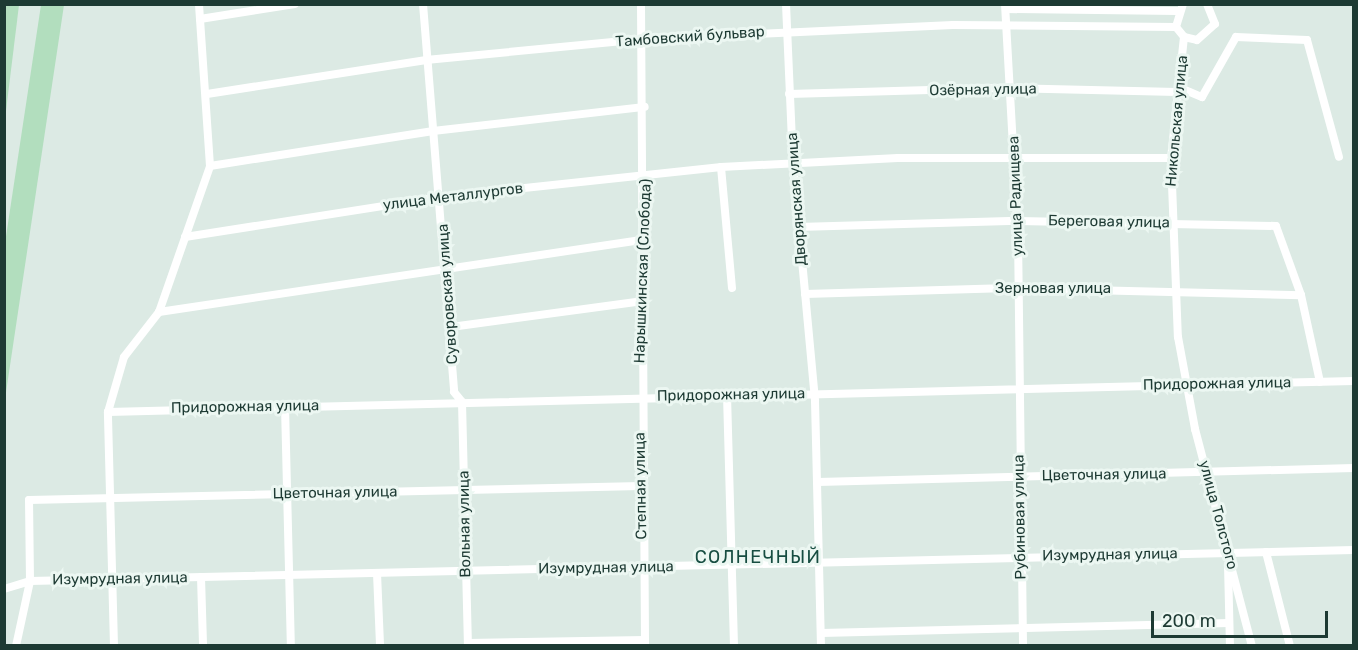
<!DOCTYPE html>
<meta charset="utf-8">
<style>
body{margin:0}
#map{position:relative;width:1358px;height:650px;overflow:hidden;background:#dceae4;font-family:Rubik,sans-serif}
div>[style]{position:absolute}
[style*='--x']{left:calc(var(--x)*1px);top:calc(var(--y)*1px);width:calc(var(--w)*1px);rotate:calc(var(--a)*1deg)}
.green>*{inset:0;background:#b2debe}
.minor>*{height:8px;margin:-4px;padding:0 4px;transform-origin:4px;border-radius:4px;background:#fff}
span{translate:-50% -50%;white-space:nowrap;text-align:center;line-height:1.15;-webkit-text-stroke:6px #ecf7f2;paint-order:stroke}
.street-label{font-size:15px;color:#1d3a33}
.quarter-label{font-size:18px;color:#174d41;letter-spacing:1.5px}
.frame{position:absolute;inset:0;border:6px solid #1d3a33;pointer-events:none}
.scale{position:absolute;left:1151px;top:611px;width:177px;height:27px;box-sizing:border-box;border:3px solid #1d3a33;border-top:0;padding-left:8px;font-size:18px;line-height:21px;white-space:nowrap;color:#1d3a33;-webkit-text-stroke:4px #ecf7f2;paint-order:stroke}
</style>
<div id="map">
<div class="green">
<div style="clip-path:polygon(5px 4px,19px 5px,5px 119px,4px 5px)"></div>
<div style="clip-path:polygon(41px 5px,64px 5px,5px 399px,5px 243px)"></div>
</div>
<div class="minor">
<div style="--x:423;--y:4;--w:389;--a:85.4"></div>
<div style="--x:454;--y:392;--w:13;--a:51"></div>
<div style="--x:462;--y:402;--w:244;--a:88.6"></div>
<div style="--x:641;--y:4;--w:642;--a:89.64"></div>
<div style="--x:786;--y:4;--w:159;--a:87.5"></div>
<div style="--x:793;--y:163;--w:239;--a:84.7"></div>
<div style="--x:815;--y:401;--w:245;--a:88.6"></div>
<div style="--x:1005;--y:4;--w:230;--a:86.8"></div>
<div style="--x:1018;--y:234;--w:412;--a:89.3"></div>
<div style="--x:1183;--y:4;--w:24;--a:107"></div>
<div style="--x:1176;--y:27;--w:13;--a:51"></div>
<div style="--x:1184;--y:37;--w:13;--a:13"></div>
<div style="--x:1197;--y:40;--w:24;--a:-42"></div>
<div style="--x:1215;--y:24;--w:22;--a:-112"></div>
<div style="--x:1006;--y:9;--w:171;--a:0.7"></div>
<div style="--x:200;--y:19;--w:96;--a:-9"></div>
<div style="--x:1184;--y:37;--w:122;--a:96.1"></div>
<div style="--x:1171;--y:158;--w:179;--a:87.8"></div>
<div style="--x:1178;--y:337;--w:94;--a:79.5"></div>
<div style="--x:1195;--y:429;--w:224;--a:75.3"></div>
<div style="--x:1178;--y:87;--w:26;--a:23"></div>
<div style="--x:1202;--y:97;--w:69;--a:-60.5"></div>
<div style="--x:1236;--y:37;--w:71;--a:2.4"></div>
<div style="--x:1307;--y:40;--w:121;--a:74.7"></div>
<div style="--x:207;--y:94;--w:222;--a:-8.8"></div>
<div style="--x:426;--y:60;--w:219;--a:-5.5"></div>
<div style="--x:644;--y:39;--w:309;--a:-2.6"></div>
<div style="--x:953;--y:25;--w:223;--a:0.5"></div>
<div style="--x:789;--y:94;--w:211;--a:-1.6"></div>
<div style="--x:1000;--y:88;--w:177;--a:1.3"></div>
<div style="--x:210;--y:166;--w:226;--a:-8.9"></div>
<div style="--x:433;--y:131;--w:213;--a:-6.5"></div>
<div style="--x:798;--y:227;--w:220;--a:-1.6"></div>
<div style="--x:1018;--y:221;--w:258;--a:1.1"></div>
<div style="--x:1276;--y:226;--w:73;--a:70.1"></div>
<div style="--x:1301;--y:295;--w:89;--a:77.7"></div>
<div style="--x:185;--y:237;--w:258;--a:-8.9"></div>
<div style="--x:440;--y:197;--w:283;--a:-6.1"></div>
<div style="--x:732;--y:288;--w:121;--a:-95.2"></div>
<div style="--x:721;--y:167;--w:177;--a:-2.9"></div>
<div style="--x:898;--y:158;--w:273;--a:0"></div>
<div style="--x:805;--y:294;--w:204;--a:-1.7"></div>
<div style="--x:1009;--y:288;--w:292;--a:1.4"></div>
<div style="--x:159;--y:312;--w:491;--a:-8.5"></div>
<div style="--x:451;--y:327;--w:194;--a:-7.7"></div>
<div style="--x:727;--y:395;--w:251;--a:88.4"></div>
<div style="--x:285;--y:406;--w:240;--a:88.6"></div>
<div style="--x:108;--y:412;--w:1246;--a:-1.43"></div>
<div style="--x:818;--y:482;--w:536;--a:-1.5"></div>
<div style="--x:1266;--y:552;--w:97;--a:75.7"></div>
<div style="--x:1228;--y:565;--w:81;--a:88.6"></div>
<div style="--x:377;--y:573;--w:73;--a:87.6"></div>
<div style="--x:201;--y:577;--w:69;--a:88.3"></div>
<div style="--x:4;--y:589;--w:27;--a:-17"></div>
<div style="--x:30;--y:581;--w:1324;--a:-1.34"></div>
<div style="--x:821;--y:633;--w:408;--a:-1.4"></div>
<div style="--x:468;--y:643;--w:177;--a:-1"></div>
<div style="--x:16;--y:646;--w:66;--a:-77.8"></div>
<div style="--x:30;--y:581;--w:81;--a:-90.7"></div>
<div style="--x:29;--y:500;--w:612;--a:-1.31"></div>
<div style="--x:114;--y:646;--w:234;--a:-91.5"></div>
<div style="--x:108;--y:412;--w:57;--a:-73.8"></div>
<div style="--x:124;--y:357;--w:57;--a:-52.1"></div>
<div style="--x:159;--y:312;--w:155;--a:-70.7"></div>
<div style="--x:210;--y:166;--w:162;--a:-93.9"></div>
</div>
<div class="street-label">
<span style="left:690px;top:37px;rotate:-4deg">Тамбовский бульвар</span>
<span style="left:983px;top:90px;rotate:-1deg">Озёрная улица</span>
<span style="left:1177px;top:121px;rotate:-85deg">Никольская улица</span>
<span style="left:1016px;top:196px;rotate:-92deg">улица Радищева</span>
<span style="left:453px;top:197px;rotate:-7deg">улица Металлургов</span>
<span style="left:797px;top:199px;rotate:-94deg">Дворянская улица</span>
<span style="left:1109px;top:222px;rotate:1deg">Береговая улица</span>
<span style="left:643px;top:271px;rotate:-88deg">Нарышкинская (Слобода)</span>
<span style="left:1053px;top:289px">Зерновая улица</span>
<span style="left:448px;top:294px;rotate:-94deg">Суворовская улица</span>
<span style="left:1217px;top:384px;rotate:-1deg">Придорожная улица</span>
<span style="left:731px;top:395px;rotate:-1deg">Придорожная улица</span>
<span style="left:245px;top:407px;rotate:-1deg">Придорожная улица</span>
<span style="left:1104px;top:475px;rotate:-1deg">Цветочная улица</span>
<span style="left:641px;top:486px;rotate:-91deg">Степная улица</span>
<span style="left:335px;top:493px;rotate:-1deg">Цветочная улица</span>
<span style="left:1218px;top:515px;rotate:75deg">улица Толстого</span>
<span style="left:1020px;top:517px;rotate:-91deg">Рубиновая улица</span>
<span style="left:465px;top:524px;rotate:-91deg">Вольная улица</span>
<span style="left:1110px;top:555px;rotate:-1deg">Изумрудная улица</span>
<span style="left:606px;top:568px;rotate:-1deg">Изумрудная улица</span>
<span style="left:120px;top:579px;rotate:-1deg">Изумрудная улица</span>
</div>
<div class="quarter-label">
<span style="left:758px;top:557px">СОЛНЕЧНЫЙ</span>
</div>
<div class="frame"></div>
<div class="scale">200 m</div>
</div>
